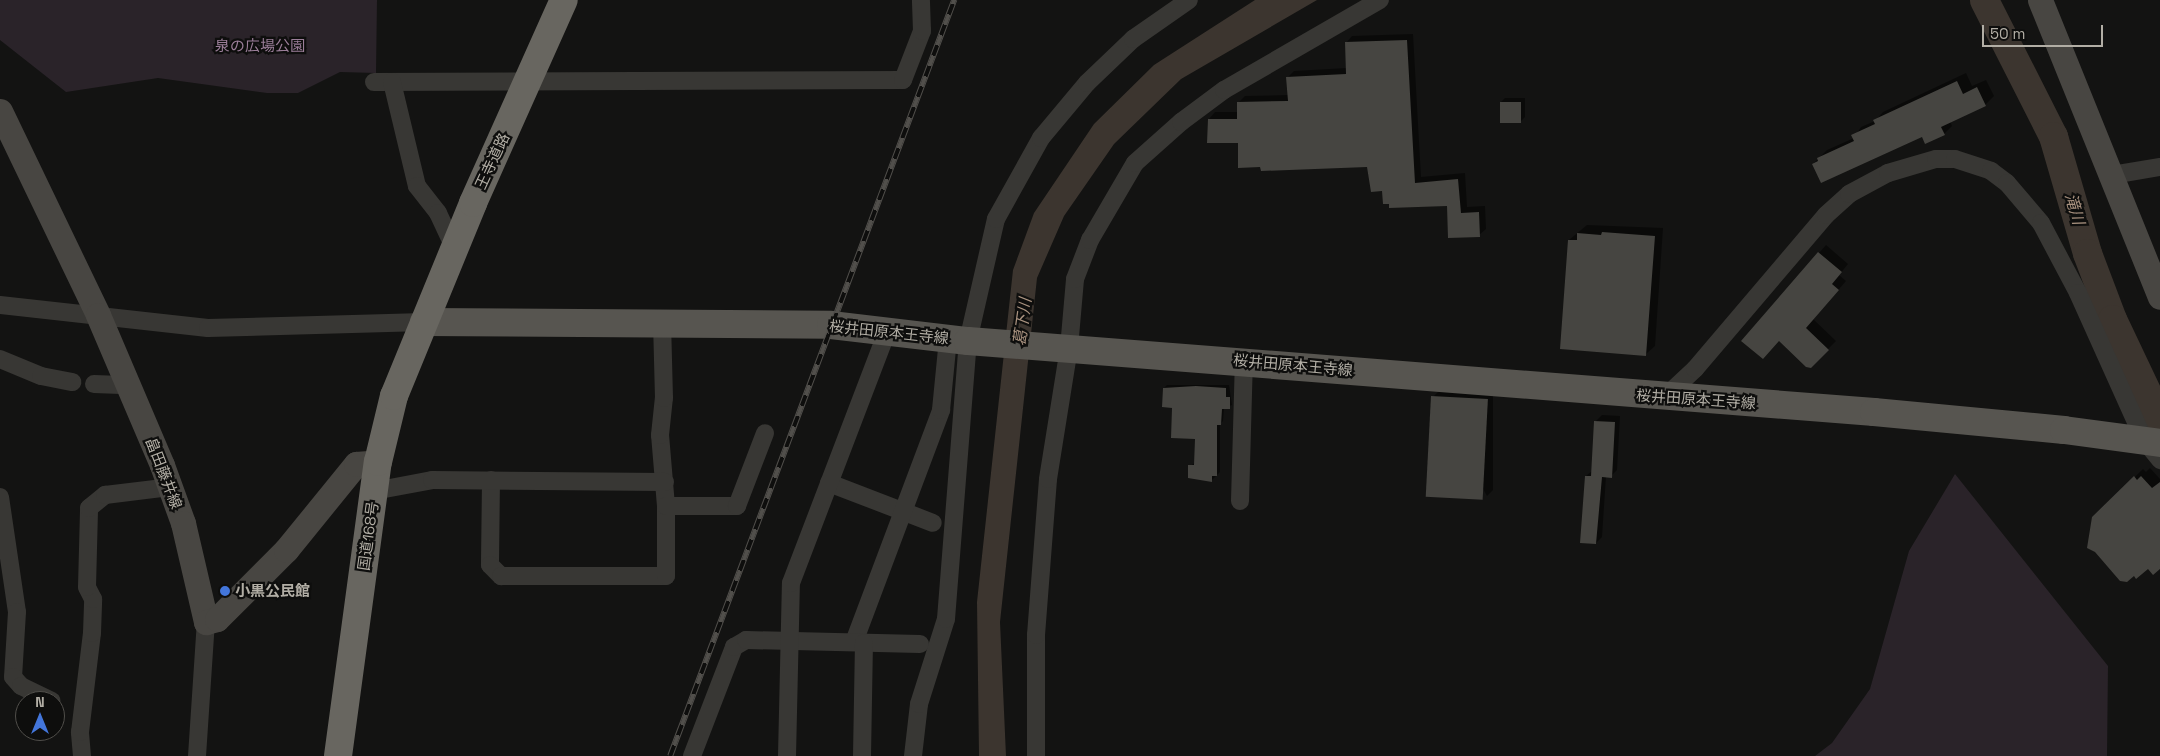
<!DOCTYPE html>
<meta charset="utf-8">
<style>
body{margin:0}
#map{position:relative;width:2160px;height:756px;overflow:hidden;background:#131312;font-family:"Space Grotesk","Noto Sans JP",sans-serif}
div>[style]{position:absolute}
[style*='--x']{left:calc(var(--x)*1px);top:calc(var(--y)*1px);width:calc(var(--w)*1px);rotate:calc(var(--a)*1deg)}
.green>*{inset:0;background:#2a2329}
.water>*{inset:0;background:#3c352f}
.shadow>*{inset:0;background:#0007}
.river>*{height:29px;margin:-14.5px;padding:0 14.5px;transform-origin:14.5px;border-radius:14.5px;background:#3c352f}
.building>*{inset:0;background:#464541;transform-origin:0 0}
.street>*{height:18px;margin:-9px;padding:0 9px;transform-origin:9px;border-radius:9px;background:#383734}
.secondary>*{height:25px;margin:-12.5px;padding:0 12.5px;transform-origin:12.5px;border-radius:12.5px;background:#484642}
.primary>*{height:28px;margin:-14px;padding:0 14px;transform-origin:14px;border-radius:14px;background:#575550}
.highway>*{height:28px;margin:-14px;padding:0 14px;transform-origin:14px;border-radius:14px;background:#686660}
.rail>*{height:5.5px;margin-top:-2.75px;transform-origin:0;background:repeating-linear-gradient(90deg,#0e0e0d 0 11px,#514f4b 0 22px);box-sizing:border-box;border-block:1px solid #514f4b}
.dots>*{width:14px;height:14px;translate:-50% -50%;box-sizing:border-box;border:2px solid #0e0e0d;border-radius:50%}
span{translate:-50% -50%;white-space:nowrap;text-align:center;line-height:1.15;-webkit-text-stroke:4.5px #0e0e0d;paint-order:stroke}
.park-label{font-size:15px;color:#9b7e99}
.street-label{font-size:15px;color:#b2aea5}
.poi-label{font-size:15px;color:#b2aea5;font-weight:700}
.left{translate:0 -50%;text-align:left}
.water-label{font-size:16px;color:#aa9380;font-style:italic}
.north{position:absolute;left:15px;top:691px;width:50px;height:50px;box-sizing:border-box;background:#0e0e0d;border:1px solid #504e4a;border-radius:50%;rotate:0deg;font-size:14px;font-weight:700;line-height:20px;text-align:center;color:#b2aea5}
.north::after{content:'';display:block;margin:auto;width:18px;height:22px;background:#4376db;clip-path:polygon(50% 0,100% 100%,50% 72%,0 100%)}
.scale{position:absolute;left:1982px;top:25px;width:121px;height:22px;box-sizing:border-box;border:2px solid #b2aea5;border-top:0;padding-left:6px;font-size:15px;line-height:18px;white-space:nowrap;color:#b2aea5;-webkit-text-stroke:4px #0e0e0d;paint-order:stroke}
</style>
<div id="map">
<div class="green">
<div style="clip-path:polygon(0 0,377px 0,376px 73px,340px 72px,298px 93px,267px 93px,158px 78px,66px 92px,0 40px)"></div>
<div style="clip-path:polygon(1955px 474px,2108px 666px,2107px 756px,1815px 756px,1832px 743px,1870px 689px,1909px 551px)"></div>
</div>
<div class="water">
<div style="clip-path:polygon(1255px 0,1317px 0,1181px 79px,1114px 144px,1064px 216px,1037px 278px,1000px 622px,1006px 756px,979px 756px,977px 602px,1013px 270px,1034px 213px,1094px 124px,1154px 65px)"></div>
</div>
<div class="shadow">
<div style="clip-path:polygon(1413px 34px,1421px 177px,1465px 173px,1467px 207px,1485px 206px,1486px 229px,1479px 235px,1448px 205px,1383px 190px,1368px 166px,1262px 166px,1239px 142px,1209px 119px,1215px 112px,1239px 112px,1238px 103px,1245px 96px,1289px 95px,1288px 77px,1294px 71px,1347px 68px,1346px 43px,1352px 36px)"></div>
<div style="clip-path:polygon(1966px 73px,1972px 86px,1986px 80px,1994px 96px,1985px 105px,1950px 121px,1952px 126px,1944px 134px,1922px 135px,1813px 164px,1827px 150px,1854px 138px,1861px 127px,1875px 121px,1883px 112px)"></div>
<div style="clip-path:polygon(1505px 98px,1525px 98px,1525px 117px,1520px 122px,1501px 102px)"></div>
<div style="clip-path:polygon(1587px 225px,1663px 228px,1655px 346px,1646px 354px,1569px 240px)"></div>
<div style="clip-path:polygon(1826px 245px,1848px 264px,1839px 275px,1846px 281px,1813px 319px,1836px 341px,1811px 366px,1779px 340px,1819px 253px)"></div>
<div style="clip-path:polygon(1167px 385px,1229px 385px,1232px 405px,1224px 408px,1223px 421px,1220px 424px,1220px 472px,1212px 480px,1189px 477px,1190px 466px,1195px 463px,1196px 438px,1173px 407px,1164px 388px)"></div>
<div style="clip-path:polygon(1439px 391px,1493px 393px,1493px 490px,1487px 496px,1433px 397px)"></div>
<div style="clip-path:polygon(1602px 415px,1620px 416px,1617px 470px,1611px 476px,1606px 476px,1602px 537px,1596px 543px,1586px 476px,1592px 471px,1596px 421px)"></div>
<div style="clip-path:polygon(2150px 468px,2160px 479px,2160px 570px,2093px 518px,2143px 469px,2146px 472px)"></div>
</div>
<div class="river">
<div style="--x:1984;--y:0;--w:153;--a:63.1"></div>
<div style="--x:2053;--y:136;--w:122;--a:73.8"></div>
<div style="--x:2087;--y:253;--w:71;--a:69.3"></div>
<div style="--x:2112;--y:319;--w:112;--a:64.6"></div>
</div>
<div class="building">
<div style="clip-path:polygon(1407px 40px,1415px 183px,1458px 179px,1461px 213px,1479px 212px,1480px 237px,1448px 238px,1447px 206px,1389px 208px,1389px 204px,1383px 204px,1382px 191px,1371px 192px,1367px 167px,1261px 171px,1260px 167px,1238px 168px,1238px 143px,1207px 143px,1208px 119px,1237px 119px,1237px 102px,1288px 101px,1286px 77px,1346px 74px,1345px 42px)"></div>
<div style="clip-path:polygon(1957px 81px,1963px 94px,1977px 87px,1986px 106px,1941px 127px,1945px 135px,1925px 144px,1922px 137px,1821px 183px,1812px 164px,1818px 161px,1817px 158px,1854px 141px,1851px 135px,1875px 124px,1873px 120px)"></div>
<div style="left:1500px;top:102px;width:21px;height:21px"></div>
<div style="clip-path:polygon(1602px 232px,1655px 236px,1646px 356px,1560px 349px,1568px 240px,1577px 240px,1577px 233px,1601px 235px)"></div>
<div style="clip-path:polygon(1818px 252px,1842px 272px,1832px 284px,1839px 290px,1806px 328px,1829px 350px,1811px 368px,1806px 367px,1779px 341px,1763px 359px,1741px 341px)"></div>
<div style="clip-path:polygon(1196px 386px,1226px 388px,1226px 397px,1230px 397px,1230px 409px,1222px 409px,1221px 425px,1217px 425px,1217px 476px,1212px 476px,1212px 482px,1188px 478px,1188px 465px,1194px 465px,1195px 439px,1171px 438px,1172px 408px,1162px 407px,1163px 388px)"></div>
<div style="left:1431px;top:396px;width:57px;height:101px;rotate:3deg"></div>
<div style="clip-path:polygon(1594px 421px,1615px 422px,1612px 478px,1602px 477px,1596px 544px,1580px 543px,1585px 476px,1596px 476px,1591px 476px)"></div>
<div style="clip-path:polygon(2134px 476px,2137px 480px,2141px 476px,2152px 488px,2160px 482px,2160px 569px,2153px 575px,2148px 569px,2136px 579px,2134px 576px,2127px 582px,2120px 581px,2095px 552px,2087px 548px,2092px 517px)"></div>
</div>
<div class="street">
<div style="--x:374;--y:82;--w:529;--a:-0.22"></div>
<div style="--x:903;--y:80;--w:53;--a:-68.8"></div>
<div style="--x:922;--y:31;--w:31;--a:-92"></div>
<div style="--x:392;--y:82;--w:107;--a:76.5"></div>
<div style="--x:417;--y:186;--w:34;--a:52"></div>
<div style="--x:438;--y:213;--w:38;--a:65"></div>
<div style="--x:2112;--y:175;--w:49;--a:-9.5"></div>
<div style="--x:0;--y:305;--w:209;--a:6.3"></div>
<div style="--x:208;--y:328;--w:216;--a:-1.6"></div>
<div style="--x:0;--y:359;--w:44;--a:22.5"></div>
<div style="--x:41;--y:376;--w:32;--a:11"></div>
<div style="--x:94;--y:384;--w:34;--a:2"></div>
<div style="--x:1665;--y:397;--w:41;--a:-43"></div>
<div style="--x:1695;--y:369;--w:202;--a:-49.6"></div>
<div style="--x:1826;--y:215;--w:31;--a:-42"></div>
<div style="--x:1849;--y:194;--w:44;--a:-28.3"></div>
<div style="--x:1888;--y:173;--w:50;--a:-16.3"></div>
<div style="--x:1936;--y:159;--w:19;--a:0"></div>
<div style="--x:1955;--y:159;--w:38;--a:18"></div>
<div style="--x:1991;--y:171;--w:20;--a:37"></div>
<div style="--x:2007;--y:183;--w:52;--a:49.6"></div>
<div style="--x:2041;--y:223;--w:79;--a:62.1"></div>
<div style="--x:2078;--y:293;--w:161;--a:65.8"></div>
<div style="--x:2144;--y:440;--w:26;--a:51"></div>
<div style="--x:491;--y:480;--w:85;--a:90.7"></div>
<div style="--x:490;--y:565;--w:16;--a:45"></div>
<div style="--x:501;--y:576;--w:165;--a:0"></div>
<div style="--x:666;--y:576;--w:70;--a:-90"></div>
<div style="--x:666;--y:506;--w:71;--a:-94.8"></div>
<div style="--x:660;--y:435;--w:37;--a:-84"></div>
<div style="--x:664;--y:398;--w:76;--a:-91.5"></div>
<div style="--x:829;--y:483;--w:111;--a:21"></div>
<div style="--x:374;--y:491;--w:59;--a:-10.7"></div>
<div style="--x:432;--y:480;--w:233;--a:0.5"></div>
<div style="--x:0;--y:497;--w:116;--a:81.6"></div>
<div style="--x:17;--y:612;--w:65;--a:93.5"></div>
<div style="--x:13;--y:677;--w:12;--a:48"></div>
<div style="--x:21;--y:686;--w:34;--a:26"></div>
<div style="--x:1240;--y:501;--w:140;--a:-88.4"></div>
<div style="--x:666;--y:506;--w:71;--a:0"></div>
<div style="--x:737;--y:506;--w:78;--a:-69"></div>
<div style="--x:854;--y:642;--w:248;--a:-69.4"></div>
<div style="--x:941;--y:410;--w:71;--a:-84.4"></div>
<div style="--x:82;--y:756;--w:24;--a:-95"></div>
<div style="--x:80;--y:732;--w:100;--a:-83.1"></div>
<div style="--x:92;--y:633;--w:34;--a:-88"></div>
<div style="--x:93;--y:599;--w:13;--a:-117"></div>
<div style="--x:87;--y:587;--w:79;--a:-88.5"></div>
<div style="--x:89;--y:508;--w:21;--a:-39"></div>
<div style="--x:105;--y:495;--w:65;--a:-7"></div>
<div style="--x:197;--y:756;--w:134;--a:-86.2"></div>
<div style="--x:692;--y:756;--w:117;--a:-68.9"></div>
<div style="--x:734;--y:647;--w:14;--a:-30"></div>
<div style="--x:746;--y:640;--w:174;--a:1.3"></div>
<div style="--x:787;--y:756;--w:173;--a:-88.7"></div>
<div style="--x:791;--y:583;--w:269;--a:-69.1"></div>
<div style="--x:862;--y:756;--w:113;--a:-89"></div>
<div style="--x:913;--y:756;--w:52;--a:-83.4"></div>
<div style="--x:919;--y:704;--w:89;--a:-72.4"></div>
<div style="--x:946;--y:619;--w:279;--a:-85.5"></div>
<div style="--x:968;--y:341;--w:125;--a:-77.1"></div>
<div style="--x:996;--y:219;--w:93;--a:-60.9"></div>
<div style="--x:1041;--y:138;--w:72;--a:-50.1"></div>
<div style="--x:1087;--y:83;--w:64;--a:-43.7"></div>
<div style="--x:1133;--y:39;--w:68;--a:-34.9"></div>
<div style="--x:1036;--y:756;--w:121;--a:-90"></div>
<div style="--x:1036;--y:635;--w:156;--a:-85.6"></div>
<div style="--x:1048;--y:479;--w:133;--a:-80.9"></div>
<div style="--x:1069;--y:348;--w:69;--a:-85"></div>
<div style="--x:1075;--y:279;--w:42;--a:-69"></div>
<div style="--x:1090;--y:240;--w:89;--a:-59.7"></div>
<div style="--x:1135;--y:163;--w:62;--a:-41.7"></div>
<div style="--x:1181;--y:122;--w:54;--a:-36.7"></div>
<div style="--x:1224;--y:90;--w:180;--a:-30"></div>
</div>
<div class="secondary">
<div style="--x:2040;--y:0;--w:320;--a:68"></div>
<div style="--x:0;--y:111;--w:226;--a:64.3"></div>
<div style="--x:98;--y:315;--w:163;--a:66.9"></div>
<div style="--x:162;--y:465;--w:62;--a:70.1"></div>
<div style="--x:183;--y:523;--w:102;--a:76.9"></div>
<div style="--x:206;--y:622;--w:11;--a:-15"></div>
<div style="--x:217;--y:619;--w:98;--a:-45"></div>
<div style="--x:286;--y:550;--w:111;--a:-50.9"></div>
<div style="--x:356;--y:464;--w:22;--a:-5"></div>
</div>
<div class="primary">
<div style="--x:424;--y:322;--w:407;--a:0.4"></div>
<div style="--x:831;--y:325;--w:138;--a:6.7"></div>
<div style="--x:968;--y:341;--w:909;--a:4.48"></div>
<div style="--x:1874;--y:412;--w:191;--a:5.4"></div>
<div style="--x:2064;--y:430;--w:97;--a:7.7"></div>
</div>
<div class="highway">
<div style="--x:338;--y:756;--w:297;--a:-82.3"></div>
<div style="--x:378;--y:462;--w:68;--a:-76.4"></div>
<div style="--x:394;--y:396;--w:209;--a:-67.7"></div>
<div style="--x:473;--y:203;--w:222;--a:-65.9"></div>
</div>
<div class="rail">
<div style="--x:670;--y:756;--w:808;--a:-69.41"></div>
</div>
<div class="dots">
<div style="left:225px;top:591px;background:#4376db"></div>
</div>
<div class="park-label">
<span style="left:260px;top:46px">泉の広場公園</span>
</div>
<div class="street-label">
<span style="left:492px;top:161px;rotate:-65deg">王寺道路</span>
<span style="left:889px;top:332px;rotate:6deg">桜井田原本王寺線</span>
<span style="left:1293px;top:365px;rotate:5deg">桜井田原本王寺線</span>
<span style="left:1696px;top:399px;rotate:4deg">桜井田原本王寺線</span>
<span style="left:164px;top:473px;rotate:69deg">畠田藤井線</span>
<span style="left:368px;top:536px;rotate:-82deg">国道168号</span>
</div>
<div class="poi-label">
<span class="left" style="left:235px;top:591px">小黒公民館</span>
</div>
<div class="water-label">
<span style="left:2074px;top:209px;rotate:74deg">滝川</span>
<span style="left:1023px;top:322px;rotate:-82deg">葛下川</span>
</div>
<div class="north">N</div>
<div class="scale">50 m</div>
</div>
